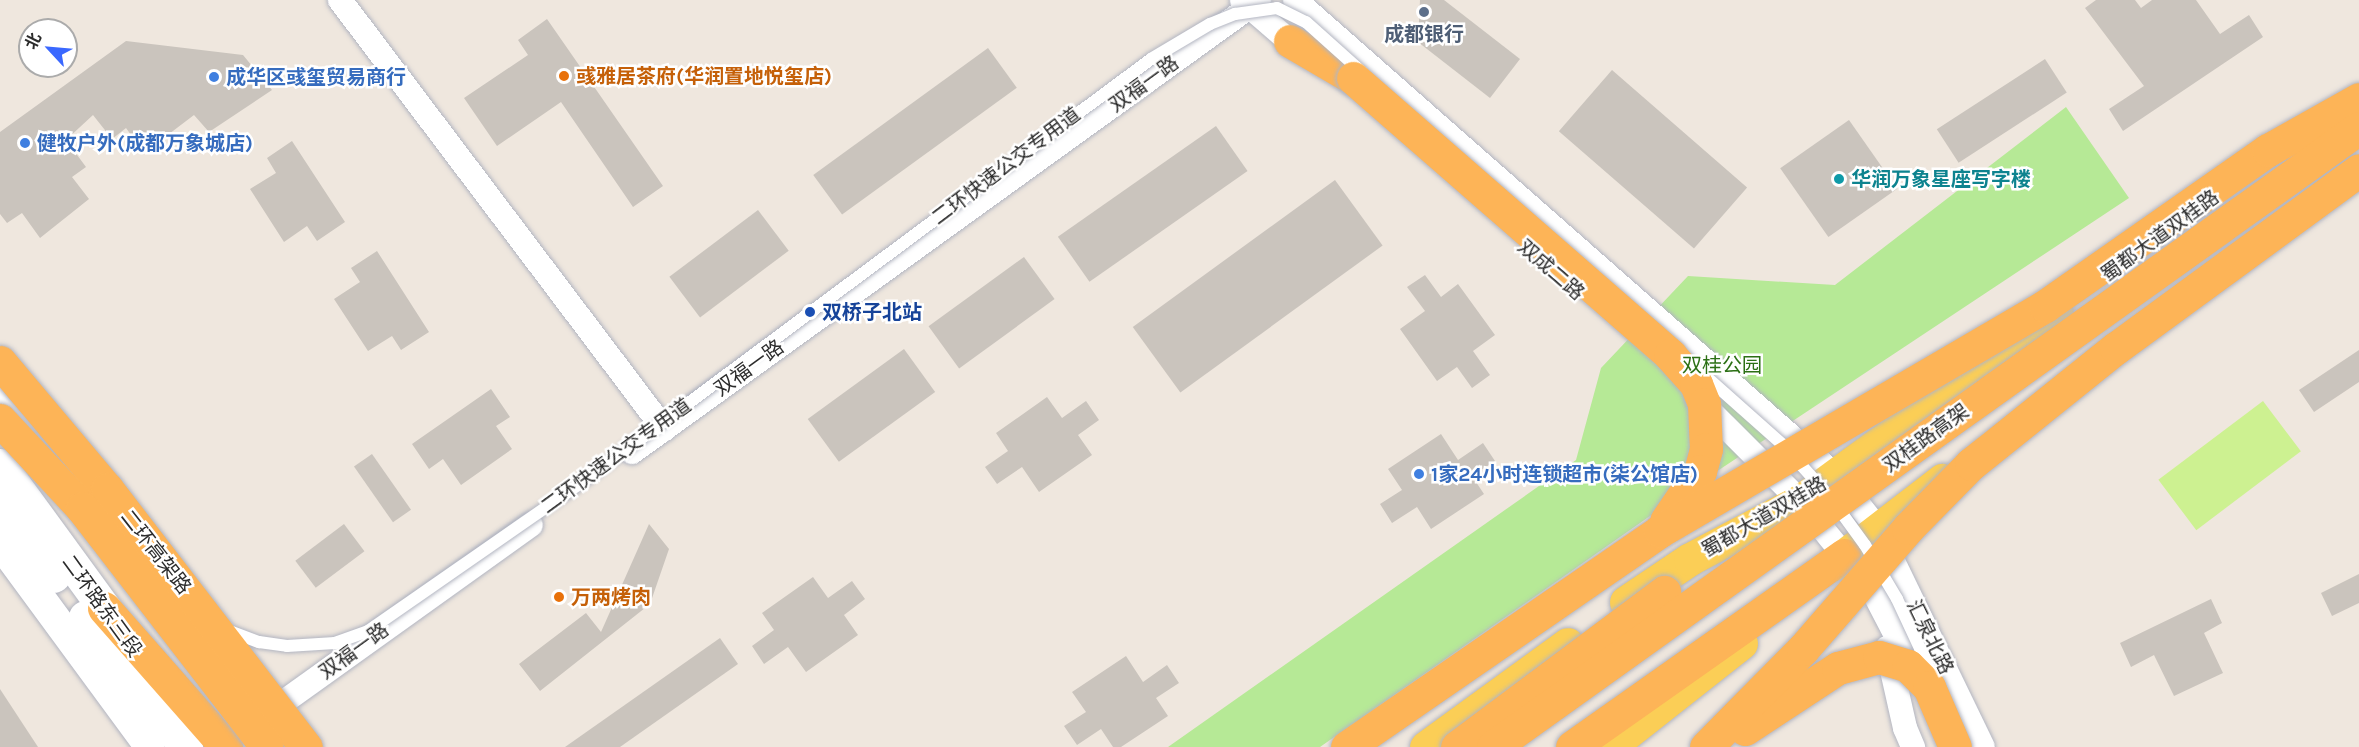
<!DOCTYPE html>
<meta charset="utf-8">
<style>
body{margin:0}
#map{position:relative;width:2359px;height:747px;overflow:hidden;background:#efe7de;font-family:Karla,"Noto Sans SC",sans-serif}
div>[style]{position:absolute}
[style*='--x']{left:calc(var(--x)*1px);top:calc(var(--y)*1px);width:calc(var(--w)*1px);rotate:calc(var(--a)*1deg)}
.green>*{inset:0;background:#b6e996}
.pitch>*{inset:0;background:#cdf191;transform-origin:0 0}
.building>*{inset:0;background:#cac4bd;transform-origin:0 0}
.roads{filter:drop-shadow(0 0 2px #b2b5c1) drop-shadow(0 0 2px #b2b5c1)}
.service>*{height:12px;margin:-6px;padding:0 6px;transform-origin:6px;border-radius:6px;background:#fff}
.minor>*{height:24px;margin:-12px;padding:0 12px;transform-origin:12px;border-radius:12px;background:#fff}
.tertiary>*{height:30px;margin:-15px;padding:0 15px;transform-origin:15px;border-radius:15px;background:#fff}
.secondary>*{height:33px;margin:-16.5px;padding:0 16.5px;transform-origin:16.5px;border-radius:16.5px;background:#fff}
.primary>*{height:33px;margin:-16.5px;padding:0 16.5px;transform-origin:16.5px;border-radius:16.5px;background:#fbce56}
.trunk>*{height:33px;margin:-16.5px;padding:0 16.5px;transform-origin:16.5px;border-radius:16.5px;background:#fdb457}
.bridges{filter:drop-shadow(0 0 2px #b2b5c1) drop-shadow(0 0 2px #b2b5c1)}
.service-bridge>*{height:12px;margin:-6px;padding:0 6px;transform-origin:6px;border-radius:6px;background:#fff}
.trunk-bridge>*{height:33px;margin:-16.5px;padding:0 16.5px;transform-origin:16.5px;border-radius:16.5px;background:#fdb457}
.dots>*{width:16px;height:16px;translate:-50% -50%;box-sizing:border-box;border:3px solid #fff;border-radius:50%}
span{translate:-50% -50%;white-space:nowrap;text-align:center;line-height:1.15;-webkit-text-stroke:5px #fff;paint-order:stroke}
.service-label{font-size:20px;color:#4e5e75;font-weight:700}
.food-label{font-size:20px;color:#c56008;font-weight:700}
.left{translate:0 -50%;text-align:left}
.shop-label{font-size:20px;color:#366cbe;font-weight:700}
.street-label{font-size:20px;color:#2c2c2c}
.culture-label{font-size:20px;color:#0d838f;font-weight:700}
.transit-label{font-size:20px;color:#164399;font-weight:700}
.park-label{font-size:20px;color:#2c7015}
.north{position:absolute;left:18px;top:18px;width:60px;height:60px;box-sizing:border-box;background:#fff;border:2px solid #ababab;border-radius:50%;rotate:296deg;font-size:16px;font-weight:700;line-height:24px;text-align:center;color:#2c2c2c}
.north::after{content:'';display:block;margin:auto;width:21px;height:27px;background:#3a68ff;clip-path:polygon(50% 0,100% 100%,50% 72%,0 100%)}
</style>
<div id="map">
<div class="green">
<div style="clip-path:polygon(2066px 107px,2129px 198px,1660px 509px,1320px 747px,1168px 747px,1576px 460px,1601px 368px,1688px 276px,1835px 285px)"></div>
</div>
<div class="pitch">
<div style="left:2263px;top:401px;width:63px;height:131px;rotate:53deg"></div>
</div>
<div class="building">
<div style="clip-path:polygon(1420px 0,1444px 0,1520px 59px,1490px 98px,1418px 42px)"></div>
<div style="clip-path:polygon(2096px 0,2135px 0,2141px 8px,2152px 0,2196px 0,2220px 34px,2249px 15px,2263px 37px,2123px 131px,2109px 109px,2144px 86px,2085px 8px)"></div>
<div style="clip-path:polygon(547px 19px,663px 186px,633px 207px,561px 102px,497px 146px,464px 98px,528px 55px,518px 40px)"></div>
<div style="clip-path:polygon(126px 41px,243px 55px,272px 90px,209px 132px,194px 115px,144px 153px,126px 128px,112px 139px,93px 115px,66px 140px,86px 167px,72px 177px,89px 199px,40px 238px,22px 213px,7px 223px,0 214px,0 132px)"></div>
<div style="left:988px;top:48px;width:49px;height:216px;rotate:54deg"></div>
<div style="left:2045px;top:59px;width:40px;height:129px;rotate:57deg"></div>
<div style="left:1612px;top:70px;width:179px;height:81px;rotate:41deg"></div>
<div style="left:1849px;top:120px;width:84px;height:84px;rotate:55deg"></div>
<div style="left:1216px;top:126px;width:55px;height:193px;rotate:55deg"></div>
<div style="clip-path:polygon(292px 141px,345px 222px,317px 241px,307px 226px,284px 242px,250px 189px,276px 173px,267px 158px)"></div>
<div style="left:1335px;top:180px;width:81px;height:250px;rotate:54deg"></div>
<div style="left:758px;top:210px;width:51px;height:111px;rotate:53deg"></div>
<div style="clip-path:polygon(377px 251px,429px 332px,401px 350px,392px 336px,368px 351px,334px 299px,360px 282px,351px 268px)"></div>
<div style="left:1024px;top:257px;width:52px;height:118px;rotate:54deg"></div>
<div style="clip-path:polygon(1425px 275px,1441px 297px,1458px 284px,1495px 335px,1473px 351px,1490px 375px,1472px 388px,1457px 367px,1437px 381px,1400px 329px,1425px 311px,1407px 287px)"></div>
<div style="left:904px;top:349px;width:53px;height:119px;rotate:54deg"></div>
<div style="clip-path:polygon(2359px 350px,2359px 382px,2314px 412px,2299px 390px)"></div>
<div style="clip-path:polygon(491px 389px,510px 417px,496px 426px,512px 449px,461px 485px,443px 459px,429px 469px,412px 444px)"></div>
<div style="clip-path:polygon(1047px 397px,1062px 418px,1086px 401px,1099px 420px,1078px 435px,1092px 455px,1039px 492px,1022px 467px,997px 484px,985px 467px,1008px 451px,996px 433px)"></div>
<div style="clip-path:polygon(1441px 434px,1458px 460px,1483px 443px,1495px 461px,1472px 476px,1484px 494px,1431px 529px,1417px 507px,1392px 523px,1380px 504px,1402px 490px,1388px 469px)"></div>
<div style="left:372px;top:454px;width:68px;height:22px;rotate:55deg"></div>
<div style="left:344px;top:524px;width:34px;height:61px;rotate:53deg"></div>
<div style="clip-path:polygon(649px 524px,669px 549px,650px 604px,540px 691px,519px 664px,586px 613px,601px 632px)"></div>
<div style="clip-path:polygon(2359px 574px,2359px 603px,2332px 616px,2321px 593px)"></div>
<div style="clip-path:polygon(813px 577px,828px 598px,852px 581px,865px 599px,844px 615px,858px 635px,806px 672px,788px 647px,764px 664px,752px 646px,774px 630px,762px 613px)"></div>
<div style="clip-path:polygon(2211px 599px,2222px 623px,2204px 633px,2223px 673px,2174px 696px,2154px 655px,2131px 667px,2120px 643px)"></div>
<div style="clip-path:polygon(720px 638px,738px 664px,620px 747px,565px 747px)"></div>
<div style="clip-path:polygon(1126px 656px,1143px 682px,1167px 665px,1179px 683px,1156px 698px,1168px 716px,1121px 747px,1113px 747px,1101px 729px,1077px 745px,1064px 726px,1086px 712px,1072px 692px)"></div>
<div style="clip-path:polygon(0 689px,38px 747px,0 747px)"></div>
</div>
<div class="roads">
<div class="service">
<div style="--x:32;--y:427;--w:45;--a:51.3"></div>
</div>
<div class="minor">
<div style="--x:340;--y:0;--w:538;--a:52.94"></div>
<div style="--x:1242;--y:0;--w:79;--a:40.9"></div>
<div style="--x:1295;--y:0;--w:721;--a:41.34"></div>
<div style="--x:1836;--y:476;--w:66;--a:51.7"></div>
<div style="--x:1877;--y:528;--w:243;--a:64.2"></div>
<div style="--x:1698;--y:399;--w:144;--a:45"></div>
<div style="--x:1800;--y:501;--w:70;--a:50.8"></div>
<div style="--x:1844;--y:555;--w:51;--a:52.2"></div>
<div style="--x:1875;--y:595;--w:93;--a:62.6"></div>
<div style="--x:632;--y:452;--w:773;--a:-35.79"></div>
<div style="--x:1887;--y:648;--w:82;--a:77.3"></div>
<div style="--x:1905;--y:728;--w:21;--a:67"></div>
<div style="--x:264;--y:716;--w:328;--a:-35.6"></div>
</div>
<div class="tertiary">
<div style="--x:0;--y:398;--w:47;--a:54.6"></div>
<div style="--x:0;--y:543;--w:253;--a:53.7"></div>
</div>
<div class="secondary">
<div style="--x:0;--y:465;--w:205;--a:53.9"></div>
<div style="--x:0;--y:506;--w:88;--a:52.4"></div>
<div style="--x:85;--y:617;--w:165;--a:52.2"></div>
</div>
<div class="primary">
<div style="--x:1833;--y:564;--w:138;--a:-37.6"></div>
<div style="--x:1626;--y:602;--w:77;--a:-33.9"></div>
<div style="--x:1690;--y:559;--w:124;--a:-27.8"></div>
<div style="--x:1800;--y:501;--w:318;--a:-36.3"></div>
<div style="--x:1426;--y:747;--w:175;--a:-36"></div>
<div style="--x:1609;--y:747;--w:168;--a:-38.2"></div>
</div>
<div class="trunk">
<div style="--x:1290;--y:41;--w:73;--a:30.4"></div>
<div style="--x:104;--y:608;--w:185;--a:48.7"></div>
<div style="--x:1572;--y:747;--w:333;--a:-35.2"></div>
</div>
</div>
<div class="bridges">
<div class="service-bridge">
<div style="--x:1702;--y:373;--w:108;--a:41.6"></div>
<div style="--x:1783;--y:445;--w:70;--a:47.9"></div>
<div style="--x:1830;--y:497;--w:59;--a:53.9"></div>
<div style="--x:1865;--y:545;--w:63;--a:59.3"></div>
<div style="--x:1897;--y:599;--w:81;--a:65"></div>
<div style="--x:227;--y:630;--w:34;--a:21"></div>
<div style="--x:259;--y:642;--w:28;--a:8"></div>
<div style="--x:287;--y:646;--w:48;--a:-3.6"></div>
<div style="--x:335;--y:643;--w:35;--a:-20"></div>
<div style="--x:368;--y:631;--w:264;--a:-34.8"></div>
<div style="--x:585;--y:480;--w:705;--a:-36.64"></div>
<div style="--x:1151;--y:59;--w:69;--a:-30.7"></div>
<div style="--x:1210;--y:24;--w:27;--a:-22"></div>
<div style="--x:1235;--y:14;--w:42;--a:-8.1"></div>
<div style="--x:1277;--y:8;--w:32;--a:26"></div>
<div style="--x:1306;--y:22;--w:76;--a:41.8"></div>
</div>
<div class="trunk-bridge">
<div style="--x:1353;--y:78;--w:421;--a:41.1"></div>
<div style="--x:1670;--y:355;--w:39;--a:48"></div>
<div style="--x:1696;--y:384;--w:22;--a:68"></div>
<div style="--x:1704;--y:404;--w:45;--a:87.5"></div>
<div style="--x:1706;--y:449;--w:23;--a:105"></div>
<div style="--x:1700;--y:471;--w:60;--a:124.2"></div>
<div style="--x:0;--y:362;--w:166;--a:49.9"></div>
<div style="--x:107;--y:489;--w:326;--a:52.4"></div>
<div style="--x:0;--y:420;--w:120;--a:47"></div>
<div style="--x:82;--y:508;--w:302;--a:52.3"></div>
<div style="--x:1745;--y:729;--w:111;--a:-33.3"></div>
<div style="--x:1838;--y:668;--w:42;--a:-15"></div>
<div style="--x:1879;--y:657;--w:30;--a:17"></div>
<div style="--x:1908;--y:666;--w:30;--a:45"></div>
<div style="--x:1929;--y:687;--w:65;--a:66.6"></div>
<div style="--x:1347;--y:747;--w:380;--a:-34.6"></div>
<div style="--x:1660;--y:531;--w:446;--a:-30.3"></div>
<div style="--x:2045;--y:306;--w:272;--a:-35"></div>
<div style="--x:2268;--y:150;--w:104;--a:-29.3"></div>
<div style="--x:1457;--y:747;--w:259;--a:-36.8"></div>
<div style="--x:1493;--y:747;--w:1064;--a:-35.56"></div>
<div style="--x:1706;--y:747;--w:138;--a:-45.3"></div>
<div style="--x:1803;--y:649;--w:160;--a:-49"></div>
<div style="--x:1908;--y:528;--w:90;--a:-45.5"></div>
<div style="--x:1971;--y:464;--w:186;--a:-38.7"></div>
<div style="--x:2116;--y:348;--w:301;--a:-36.2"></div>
</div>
</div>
<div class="dots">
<div style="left:1424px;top:12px;background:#5c6f8a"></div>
<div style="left:564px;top:76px;background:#e8710a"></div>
<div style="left:214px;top:77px;background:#3f7fe0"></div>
<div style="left:25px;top:143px;background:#3f7fe0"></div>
<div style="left:1839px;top:179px;background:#0f9aa8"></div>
<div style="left:810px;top:312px;background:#1a4fb4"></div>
<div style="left:1419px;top:474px;background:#3f7fe0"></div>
<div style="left:559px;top:597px;background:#e8710a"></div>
</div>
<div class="service-label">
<span style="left:1424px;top:34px">成都银行</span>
</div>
<div class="food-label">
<span class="left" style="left:576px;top:76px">彧雅居茶府(华润置地悦玺店)</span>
<span class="left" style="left:571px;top:597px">万两烤肉</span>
</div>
<div class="shop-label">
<span class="left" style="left:226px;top:77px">成华区彧玺贸易商行</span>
<span class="left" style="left:37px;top:143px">健牧户外(成都万象城店)</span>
<span class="left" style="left:1431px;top:474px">1家24小时连锁超市(柒公馆店)</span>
</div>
<div class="street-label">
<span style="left:1144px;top:84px;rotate:-36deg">双福一路</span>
<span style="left:1006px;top:166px;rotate:-37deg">二环快速公交专用道</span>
<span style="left:2160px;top:236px;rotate:-36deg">蜀都大道双桂路</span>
<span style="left:1551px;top:270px;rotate:41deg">双成二路</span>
<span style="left:749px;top:368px;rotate:-36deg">双福一路</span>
<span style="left:1926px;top:438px;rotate:-36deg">双桂路高架</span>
<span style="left:616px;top:456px;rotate:-36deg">二环快速公交专用道</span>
<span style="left:1764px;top:517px;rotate:-30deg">蜀都大道双桂路</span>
<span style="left:156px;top:552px;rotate:52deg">二环高架路</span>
<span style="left:102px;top:606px;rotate:54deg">二环路东三段</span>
<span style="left:1930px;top:637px;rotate:64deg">汇泉北路</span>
<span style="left:354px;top:651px;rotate:-36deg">双福一路</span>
</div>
<div class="culture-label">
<span class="left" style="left:1851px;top:179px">华润万象星座写字楼</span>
</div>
<div class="transit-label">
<span class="left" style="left:822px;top:312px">双桥子北站</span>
</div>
<div class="park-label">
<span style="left:1722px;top:365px">双桂公园</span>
</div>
<div class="north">北</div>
</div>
